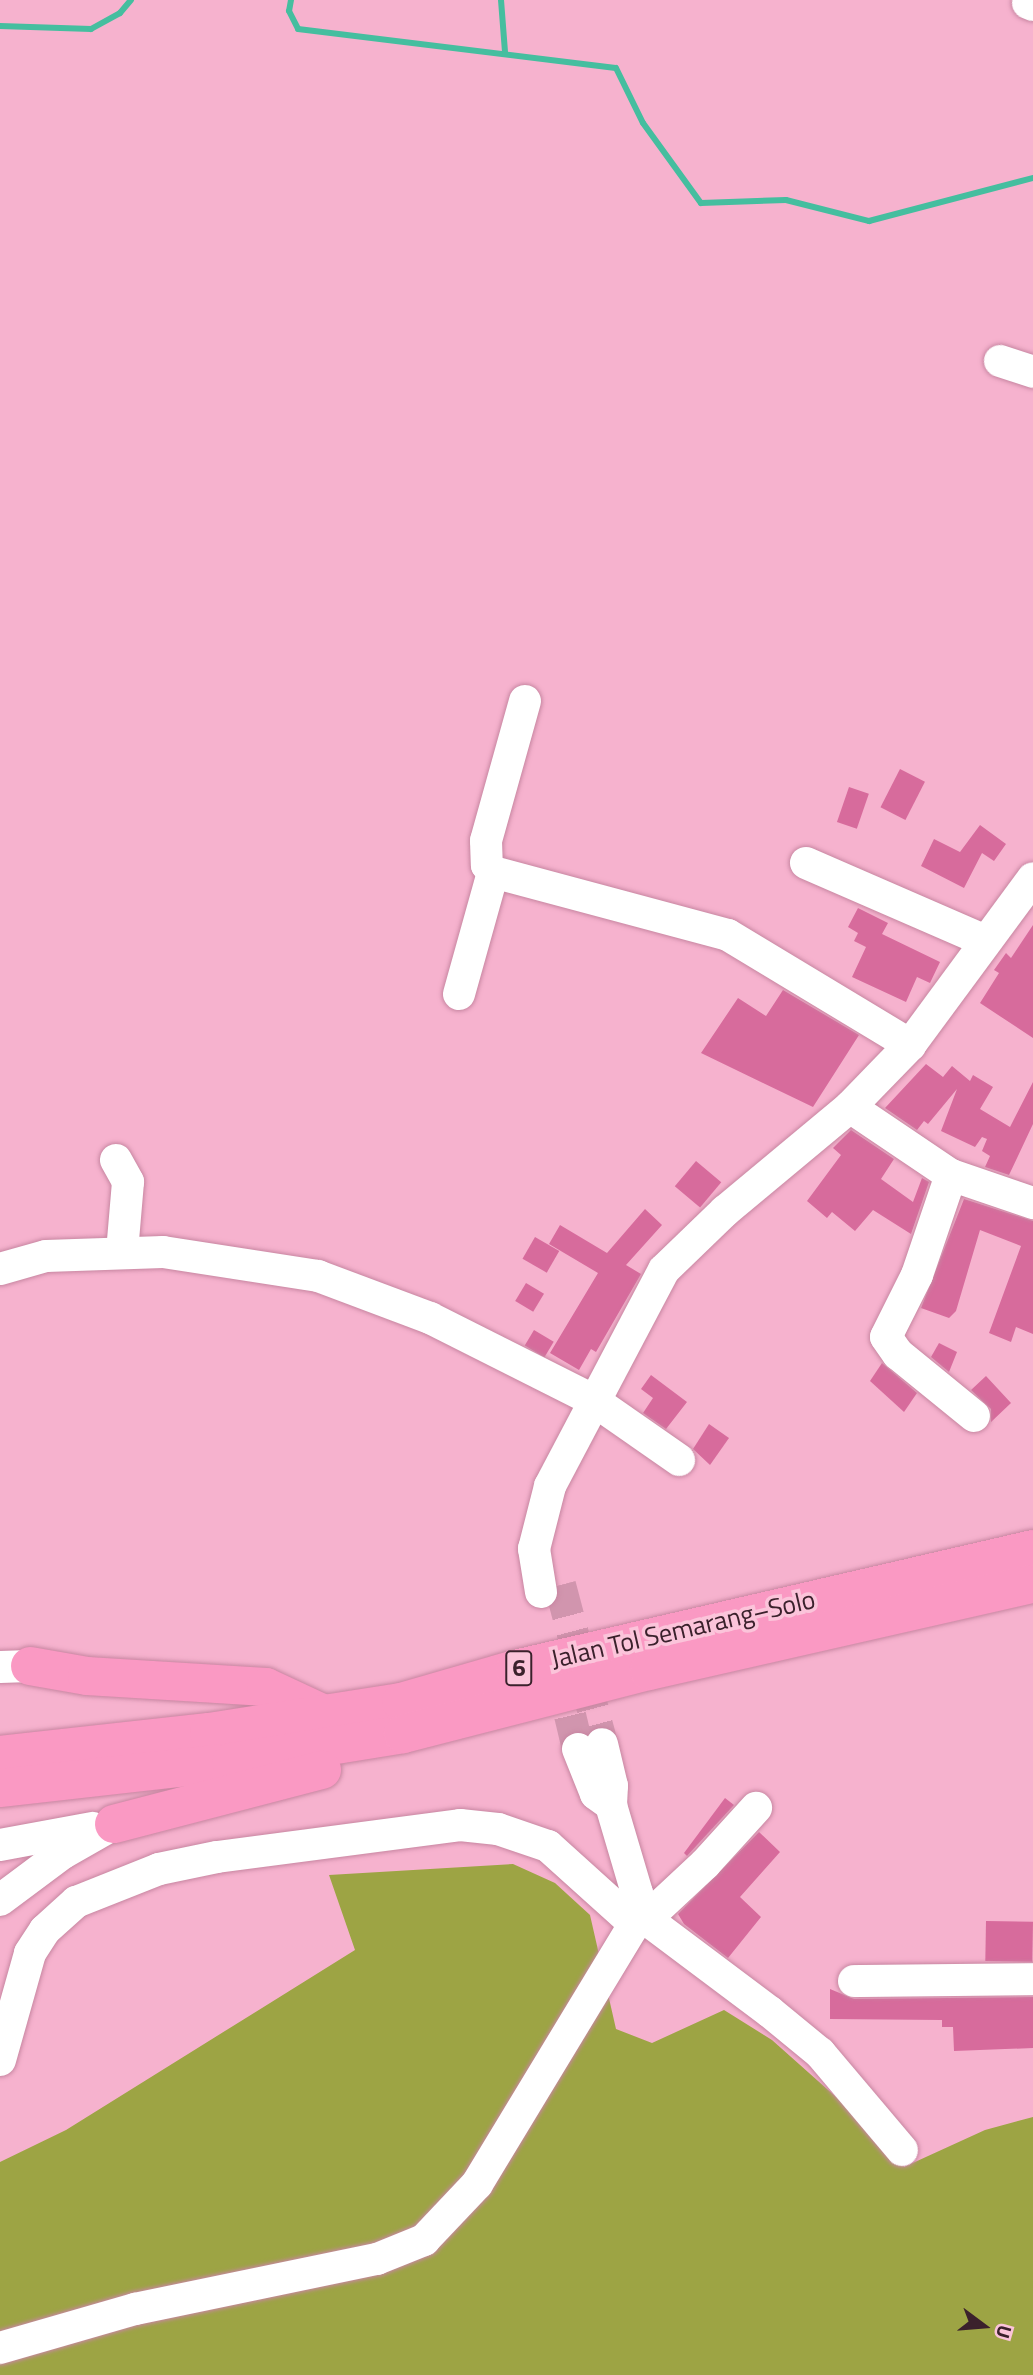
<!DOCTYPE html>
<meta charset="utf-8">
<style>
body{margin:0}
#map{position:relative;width:1033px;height:2375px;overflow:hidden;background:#f6b2ce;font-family:"Titillium Web",sans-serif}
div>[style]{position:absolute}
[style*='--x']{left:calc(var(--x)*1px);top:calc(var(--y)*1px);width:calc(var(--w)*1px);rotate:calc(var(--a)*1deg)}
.green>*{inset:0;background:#9da444}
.stream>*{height:6px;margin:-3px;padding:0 3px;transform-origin:3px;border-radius:3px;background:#45be9f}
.building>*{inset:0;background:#d76b9c;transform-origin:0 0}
.minor-tunnel>*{height:32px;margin-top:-16px;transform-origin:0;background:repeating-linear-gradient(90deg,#d195ae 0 32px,transparent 0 48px)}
.roads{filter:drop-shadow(0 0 2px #c786a1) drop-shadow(0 0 2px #c786a1)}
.minor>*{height:32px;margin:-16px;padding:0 16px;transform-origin:16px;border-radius:16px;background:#fff}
.highway>*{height:38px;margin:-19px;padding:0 19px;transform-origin:19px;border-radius:19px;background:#fa99c3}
span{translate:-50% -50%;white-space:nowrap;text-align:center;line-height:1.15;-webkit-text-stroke:7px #fbc4da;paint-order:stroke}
.shield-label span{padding:2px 5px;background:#fbc4da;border:2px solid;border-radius:5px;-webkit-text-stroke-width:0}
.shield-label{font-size:24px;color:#3b212c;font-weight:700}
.street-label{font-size:26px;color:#3b212c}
.north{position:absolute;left:949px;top:2291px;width:70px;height:70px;-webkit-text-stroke:5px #fbc4da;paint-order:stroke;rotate:106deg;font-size:19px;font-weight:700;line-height:28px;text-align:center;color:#3b212c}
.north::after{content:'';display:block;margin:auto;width:24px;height:32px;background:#3b212c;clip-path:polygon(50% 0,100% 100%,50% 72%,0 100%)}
</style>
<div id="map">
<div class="green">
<div style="clip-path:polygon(513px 1864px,555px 1883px,590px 1915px,616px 2029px,652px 2043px,724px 2010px,772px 2040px,836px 2097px,904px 2167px,985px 2130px,1033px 2117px,1033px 2375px,0 2375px,0 2162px,66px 2130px,355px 1950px,329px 1875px)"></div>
</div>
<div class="stream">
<div style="--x:291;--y:0;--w:11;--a:100"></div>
<div style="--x:289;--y:11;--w:20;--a:63"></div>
<div style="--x:298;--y:29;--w:320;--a:7"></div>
<div style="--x:616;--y:68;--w:61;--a:63.9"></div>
<div style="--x:643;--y:123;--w:99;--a:54.1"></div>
<div style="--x:701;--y:203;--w:85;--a:-2"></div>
<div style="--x:786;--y:200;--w:86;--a:14.2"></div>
<div style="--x:869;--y:221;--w:170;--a:-14.7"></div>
<div style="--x:501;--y:0;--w:52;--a:85.6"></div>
<div style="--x:0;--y:26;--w:91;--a:1.9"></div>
<div style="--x:91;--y:29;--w:33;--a:-29"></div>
<div style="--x:120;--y:13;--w:17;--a:-50"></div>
</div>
<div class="building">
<div style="left:900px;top:769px;width:28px;height:43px;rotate:27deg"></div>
<div style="left:849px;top:787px;width:21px;height:37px;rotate:19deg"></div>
<div style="clip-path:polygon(980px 825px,1006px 844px,994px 861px,982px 853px,964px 888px,921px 866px,934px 839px,960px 852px)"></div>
<div style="clip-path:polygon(858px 908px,888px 923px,882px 934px,940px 962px,930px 983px,917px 977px,906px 1002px,852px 977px,866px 947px,854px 941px,858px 933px,848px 927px)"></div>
<div style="clip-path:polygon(1033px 925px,1033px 1038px,980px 1003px,999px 973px,994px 970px,1006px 953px,1011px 958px)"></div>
<div style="clip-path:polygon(783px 990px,859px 1035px,813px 1107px,701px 1053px,738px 998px,766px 1016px)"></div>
<div style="clip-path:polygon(926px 1064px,943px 1077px,952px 1066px,970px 1081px,973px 1075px,993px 1087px,980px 1109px,1010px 1127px,1033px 1082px,1033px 1124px,1009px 1175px,985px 1167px,990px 1156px,982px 1151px,987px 1139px,982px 1137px,975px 1147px,941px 1131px,957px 1089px,928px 1124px,924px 1121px,917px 1130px,885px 1108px)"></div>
<div style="clip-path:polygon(851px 1130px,894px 1159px,881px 1179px,913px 1202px,922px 1178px,929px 1182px,911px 1234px,873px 1210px,855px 1231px,832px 1212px,827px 1218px,807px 1201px,841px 1155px,833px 1148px)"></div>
<div style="left:696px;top:1161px;width:33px;height:33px;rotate:40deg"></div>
<div style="clip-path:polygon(964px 1199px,1033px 1221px,1033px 1334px,1016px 1327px,1011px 1342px,989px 1333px,1021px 1246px,980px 1230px,956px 1311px,949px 1318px,921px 1308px)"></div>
<div style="clip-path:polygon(645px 1209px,662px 1225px,626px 1265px,641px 1274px,596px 1352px,591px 1349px,579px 1370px,550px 1353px,598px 1273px,549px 1244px,560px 1225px,607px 1253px)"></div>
<div style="left:535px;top:1237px;width:28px;height:25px;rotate:30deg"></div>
<div style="left:526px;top:1283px;width:21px;height:21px;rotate:31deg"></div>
<div style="left:534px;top:1330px;width:23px;height:18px;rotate:31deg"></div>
<div style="clip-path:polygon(939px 1343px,957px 1352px,949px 1372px,931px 1357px)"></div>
<div style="clip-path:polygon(882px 1363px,917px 1393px,904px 1412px,870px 1381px)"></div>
<div style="clip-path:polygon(651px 1375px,687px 1402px,666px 1429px,643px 1413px,653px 1398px,641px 1389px)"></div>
<div style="clip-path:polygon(986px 1376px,1011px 1403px,991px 1422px,991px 1409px,971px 1390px)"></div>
<div style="clip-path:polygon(709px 1424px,729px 1438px,710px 1465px,693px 1449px)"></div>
<div style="clip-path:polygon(725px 1798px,734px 1805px,687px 1856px,684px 1853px)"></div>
<div style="clip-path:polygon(759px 1832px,780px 1852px,740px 1897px,761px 1917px,728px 1958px,684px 1924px,678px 1914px)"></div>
<div style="left:986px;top:1921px;width:47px;height:40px;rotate:1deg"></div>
<div style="clip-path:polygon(830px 1989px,854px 1999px,1033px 1997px,1033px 2048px,954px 2051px,953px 2027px,942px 2027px,942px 2020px,830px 2019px)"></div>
</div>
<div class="minor-tunnel">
<div style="--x:560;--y:1585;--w:164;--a:75.2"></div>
<div style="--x:559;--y:1669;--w:82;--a:76.6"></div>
</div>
<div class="roads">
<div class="minor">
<div style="--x:1028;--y:3;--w:5;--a:22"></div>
<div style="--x:1000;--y:361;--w:35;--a:18"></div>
<div style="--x:525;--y:701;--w:145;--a:105.6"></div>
<div style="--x:486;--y:841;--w:24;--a:88"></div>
<div style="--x:487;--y:865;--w:9;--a:49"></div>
<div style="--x:493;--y:872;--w:243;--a:15"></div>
<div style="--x:728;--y:935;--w:213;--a:31.1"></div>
<div style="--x:806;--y:863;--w:195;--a:23.5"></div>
<div style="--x:459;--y:994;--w:127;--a:-74.4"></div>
<div style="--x:850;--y:1107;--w:122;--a:34"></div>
<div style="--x:951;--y:1175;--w:87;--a:18.9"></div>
<div style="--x:116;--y:1160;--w:25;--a:61"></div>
<div style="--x:128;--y:1182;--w:70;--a:94.9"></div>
<div style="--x:951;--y:1175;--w:106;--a:108.8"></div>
<div style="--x:917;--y:1275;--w:69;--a:116.6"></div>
<div style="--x:886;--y:1337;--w:21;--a:55"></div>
<div style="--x:898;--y:1354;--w:98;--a:39.2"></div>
<div style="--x:0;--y:1269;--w:48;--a:-15.8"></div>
<div style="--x:46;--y:1256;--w:117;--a:-2"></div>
<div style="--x:163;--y:1252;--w:157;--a:8.8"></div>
<div style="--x:318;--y:1276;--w:120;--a:20.6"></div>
<div style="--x:430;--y:1318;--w:182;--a:26.7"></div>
<div style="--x:593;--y:1400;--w:105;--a:34.9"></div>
<div style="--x:541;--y:1592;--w:44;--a:-99.2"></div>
<div style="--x:534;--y:1549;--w:65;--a:-75.7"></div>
<div style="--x:550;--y:1486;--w:244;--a:-62.2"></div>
<div style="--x:664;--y:1270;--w:85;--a:-44"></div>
<div style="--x:725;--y:1211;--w:163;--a:-39.8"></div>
<div style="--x:850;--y:1107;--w:86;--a:-45.9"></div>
<div style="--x:910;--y:1045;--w:207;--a:-53.6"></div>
<div style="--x:0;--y:1667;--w:30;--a:-2"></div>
<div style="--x:578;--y:1749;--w:48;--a:68.2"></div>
<div style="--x:596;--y:1794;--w:19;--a:36"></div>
<div style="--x:0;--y:1845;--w:94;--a:-10.5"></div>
<div style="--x:0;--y:1900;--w:79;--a:-36.7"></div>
<div style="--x:63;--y:1853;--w:59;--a:-29.6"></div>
<div style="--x:646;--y:1919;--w:81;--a:-43"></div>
<div style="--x:705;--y:1864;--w:76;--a:-47.7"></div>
<div style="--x:854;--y:1981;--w:179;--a:-0.6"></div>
<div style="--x:0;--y:2060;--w:111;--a:-74.3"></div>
<div style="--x:30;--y:1953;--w:27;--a:-57"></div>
<div style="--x:45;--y:1930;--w:42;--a:-42.1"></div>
<div style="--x:76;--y:1902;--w:89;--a:-21.7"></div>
<div style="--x:159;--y:1869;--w:59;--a:-11.7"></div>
<div style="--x:217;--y:1857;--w:245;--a:-7.5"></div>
<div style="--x:460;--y:1825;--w:38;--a:6"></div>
<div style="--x:498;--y:1829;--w:53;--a:18.8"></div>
<div style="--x:548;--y:1846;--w:108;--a:42"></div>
<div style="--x:628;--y:1918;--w:18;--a:3"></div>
<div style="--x:646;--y:1919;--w:155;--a:36.9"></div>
<div style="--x:770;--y:2012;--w:65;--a:39.4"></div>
<div style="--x:820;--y:2053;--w:127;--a:49.8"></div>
<div style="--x:0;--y:2348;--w:141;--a:-16.1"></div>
<div style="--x:135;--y:2309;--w:247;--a:-11.7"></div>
<div style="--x:377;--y:2259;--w:51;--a:-22"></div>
<div style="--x:424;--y:2240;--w:77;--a:-46.6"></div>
<div style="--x:477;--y:2184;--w:299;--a:-58.8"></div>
<div style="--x:632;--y:1928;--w:11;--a:-112"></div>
<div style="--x:628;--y:1918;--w:17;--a:-57"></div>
<div style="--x:637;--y:1904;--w:11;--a:-90"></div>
<div style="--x:637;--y:1893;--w:92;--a:-106.5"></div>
<div style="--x:611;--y:1805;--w:19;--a:-87"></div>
<div style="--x:612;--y:1786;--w:43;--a:-103.4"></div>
</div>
<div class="highway">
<div style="--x:30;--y:1666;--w:58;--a:10"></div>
<div style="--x:87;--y:1676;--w:179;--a:3.5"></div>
<div style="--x:266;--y:1687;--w:64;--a:25"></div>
<div style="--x:0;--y:1755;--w:210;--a:-6.3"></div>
<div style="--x:209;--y:1732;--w:194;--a:-8.9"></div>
<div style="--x:401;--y:1702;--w:119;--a:-16.1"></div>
<div style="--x:515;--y:1669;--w:532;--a:-13.04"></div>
<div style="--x:0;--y:1788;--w:232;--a:-6.4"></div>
<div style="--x:231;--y:1762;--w:174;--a:-9.2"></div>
<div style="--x:403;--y:1734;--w:254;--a:-14.4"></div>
<div style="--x:649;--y:1671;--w:394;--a:-12.8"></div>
<div style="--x:114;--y:1824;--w:215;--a:-14.6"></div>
</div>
</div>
<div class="shield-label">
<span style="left:519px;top:1668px">6</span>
</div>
<div class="street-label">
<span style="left:683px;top:1629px;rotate:-13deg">Jalan Tol Semarang–Solo</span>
</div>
<div class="north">U</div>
</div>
